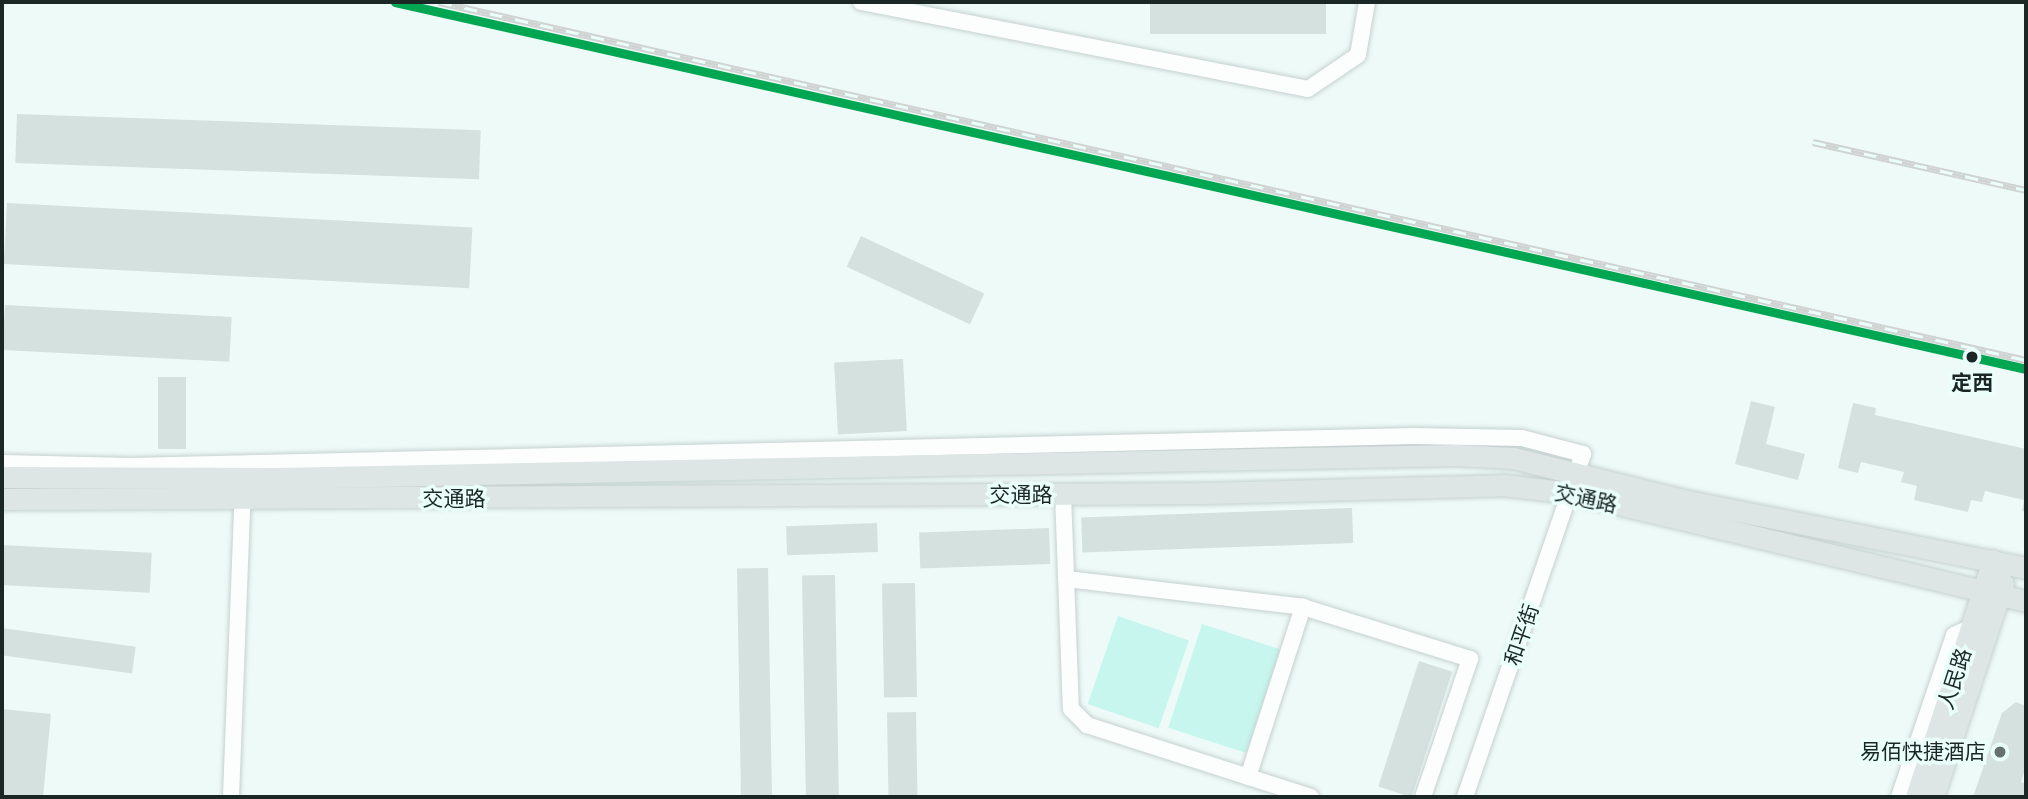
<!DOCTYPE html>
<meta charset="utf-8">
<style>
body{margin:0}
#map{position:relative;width:2028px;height:799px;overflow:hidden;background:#eefaf7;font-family:Rubik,"Noto Sans SC",sans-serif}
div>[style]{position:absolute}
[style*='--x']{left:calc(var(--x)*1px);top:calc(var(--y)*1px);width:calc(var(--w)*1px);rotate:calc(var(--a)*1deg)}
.green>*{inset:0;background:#c6f6ee;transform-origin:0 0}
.building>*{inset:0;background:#d5e1df;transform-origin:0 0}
.roads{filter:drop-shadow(0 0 2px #c5d1cf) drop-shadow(0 0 2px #c5d1cf)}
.minor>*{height:16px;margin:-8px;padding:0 8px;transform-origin:8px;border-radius:8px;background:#fcfefe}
.major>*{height:21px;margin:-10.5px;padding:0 10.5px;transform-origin:10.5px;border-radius:10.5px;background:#dde6e5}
.rail>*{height:7px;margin-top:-3.5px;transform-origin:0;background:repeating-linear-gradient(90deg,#eafefa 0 13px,#cfd3d2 0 26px);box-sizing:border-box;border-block:2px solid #cfd3d2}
.rail-1>*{height:9px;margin:-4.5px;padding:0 4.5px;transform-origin:4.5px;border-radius:4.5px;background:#00a651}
.dots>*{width:19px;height:19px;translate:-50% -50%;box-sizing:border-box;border:4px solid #eafefa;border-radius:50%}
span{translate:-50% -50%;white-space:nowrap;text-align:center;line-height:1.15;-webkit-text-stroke:7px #eafefa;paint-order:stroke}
.stop-label{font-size:21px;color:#1a2725;font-weight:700}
.street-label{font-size:21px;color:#1a2725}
.poi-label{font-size:21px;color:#1a2725}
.right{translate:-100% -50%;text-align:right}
.frame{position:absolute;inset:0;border:4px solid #1a2725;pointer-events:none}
</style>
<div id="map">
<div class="green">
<div style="left:1118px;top:616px;width:75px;height:93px;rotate:19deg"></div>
<div style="left:1202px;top:624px;width:82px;height:109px;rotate:18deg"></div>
</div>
<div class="building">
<div style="left:1150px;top:2px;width:176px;height:32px"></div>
<div style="left:17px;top:114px;width:464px;height:49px;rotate:2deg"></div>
<div style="left:7px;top:203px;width:466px;height:61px;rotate:3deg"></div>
<div style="left:861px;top:236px;width:136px;height:34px;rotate:25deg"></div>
<div style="left:5px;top:305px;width:227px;height:45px;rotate:3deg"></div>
<div style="left:903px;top:359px;width:72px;height:69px;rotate:87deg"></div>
<div style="left:186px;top:377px;width:72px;height:28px;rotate:90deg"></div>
<div style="clip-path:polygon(1751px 401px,1775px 407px,1766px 444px,1805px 454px,1798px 480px,1735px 464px)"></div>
<div style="clip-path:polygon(1853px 403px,1876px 408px,1875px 415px,2026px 449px,2026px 512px,2022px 511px,2024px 500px,1985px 491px,1982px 502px,1971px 500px,1968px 512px,1914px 500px,1917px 486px,1901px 482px,1904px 472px,1861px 462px,1858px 473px,1838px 468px)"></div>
<div style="left:1352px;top:508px;width:35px;height:271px;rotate:88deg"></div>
<div style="left:877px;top:523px;width:29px;height:91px;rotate:88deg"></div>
<div style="left:1049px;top:528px;width:36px;height:130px;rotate:88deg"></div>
<div style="left:2px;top:545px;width:150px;height:40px;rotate:3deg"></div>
<div style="left:768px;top:568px;width:229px;height:31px;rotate:89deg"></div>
<div style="left:835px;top:575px;width:222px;height:33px;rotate:89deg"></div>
<div style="left:915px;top:583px;width:114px;height:33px;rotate:89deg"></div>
<div style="left:2px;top:628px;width:135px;height:27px;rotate:8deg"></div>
<div style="left:1419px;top:661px;width:35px;height:132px;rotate:18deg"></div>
<div style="clip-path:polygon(2016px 702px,2026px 706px,2026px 767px,2021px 782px,2026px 784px,2026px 797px,1973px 797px,2002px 713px)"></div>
<div style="clip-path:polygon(2px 709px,51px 714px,43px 797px,2px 797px)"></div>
<div style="left:916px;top:712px;width:85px;height:29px;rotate:89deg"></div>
</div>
<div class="roads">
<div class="minor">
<div style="--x:861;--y:2;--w:455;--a:11"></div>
<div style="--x:1308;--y:89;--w:60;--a:-34.2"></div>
<div style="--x:1358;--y:55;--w:54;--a:-80.4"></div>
<div style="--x:2;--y:463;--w:128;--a:1.3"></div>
<div style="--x:130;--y:466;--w:1284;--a:-1.34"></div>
<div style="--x:1414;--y:436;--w:108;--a:1.1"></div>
<div style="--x:1522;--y:438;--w:63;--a:14.7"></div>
<div style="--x:1583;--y:454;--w:363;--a:109"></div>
<div style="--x:1063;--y:494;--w:215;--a:87.9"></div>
<div style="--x:1071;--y:709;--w:23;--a:45"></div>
<div style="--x:1087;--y:725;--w:235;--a:17.8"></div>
<div style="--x:1066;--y:579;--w:239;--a:6.7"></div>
<div style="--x:1303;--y:607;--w:175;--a:17.3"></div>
<div style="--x:1470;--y:659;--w:146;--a:108.8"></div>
<div style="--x:1248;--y:777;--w:179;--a:-72.1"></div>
<div style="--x:231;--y:797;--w:309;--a:-87.8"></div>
<div style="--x:1899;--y:797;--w:171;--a:-71.2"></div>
<div style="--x:1954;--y:635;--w:20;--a:-24"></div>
</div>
<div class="major">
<div style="--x:2;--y:477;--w:274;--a:0.2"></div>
<div style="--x:276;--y:478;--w:1179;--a:-1.12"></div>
<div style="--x:1455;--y:455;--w:58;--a:3"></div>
<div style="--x:1513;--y:458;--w:175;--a:13.9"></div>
<div style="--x:1683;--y:500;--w:350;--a:11.2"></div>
<div style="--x:2;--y:499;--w:1204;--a:-0.29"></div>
<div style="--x:1206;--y:493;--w:297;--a:-1.5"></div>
<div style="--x:1503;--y:485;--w:69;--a:6.6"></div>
<div style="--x:1572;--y:493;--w:467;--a:13.4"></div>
<div style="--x:1916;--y:797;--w:249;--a:-72"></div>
<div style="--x:1933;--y:797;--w:225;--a:-71.9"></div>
</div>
</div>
<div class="rail">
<div style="--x:439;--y:2;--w:1627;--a:12.71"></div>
<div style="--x:1813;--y:142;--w:218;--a:12.7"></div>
</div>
<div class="rail-1">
<div style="--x:395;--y:2;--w:1672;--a:12.68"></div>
</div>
<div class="dots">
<div style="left:1972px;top:357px;background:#1a2725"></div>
<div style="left:2000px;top:752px;background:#64716e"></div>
</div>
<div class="stop-label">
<span style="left:1972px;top:383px">定西</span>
</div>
<div class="street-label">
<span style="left:1021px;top:495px">交通路</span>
<span style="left:454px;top:499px">交通路</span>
<span style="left:1586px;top:499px;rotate:12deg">交通路</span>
<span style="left:1522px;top:635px;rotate:-71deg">和平街</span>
<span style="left:1955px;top:679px;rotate:-72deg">人民路</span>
</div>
<div class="poi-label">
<span class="right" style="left:1986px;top:752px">易佰快捷酒店</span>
</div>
<div class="frame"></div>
</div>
